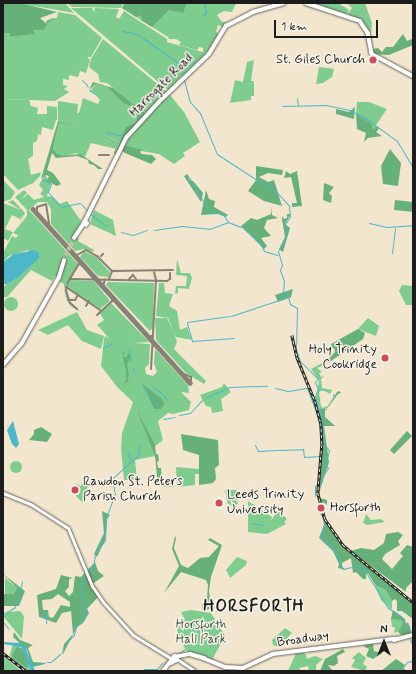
<!DOCTYPE html>
<style>
body{margin:0}
#map{position:relative;width:416px;height:674px;overflow:hidden;background:#f3e6ce;font-family:Mynerve,sans-serif}
div>[style]{position:absolute}
[style*='--x']{left:calc(var(--x)*1px);top:calc(var(--y)*1px);width:calc(var(--w)*1px);rotate:calc(var(--a)*1deg)}
.green>*{inset:0;background:#7ecd8e}
.round{border-radius:50%}
.forest>*{inset:0;background:#66b079;transform-origin:0 0}
.water>*{inset:0;background:#4cb7c9}
.stream>*{height:1px;margin:-0.5px;padding:0 0.5px;transform-origin:0.5px;border-radius:0.5px;background:#4cb7c9}
.taxiway>*{height:2px;margin:-1px;padding:0 1px;transform-origin:1px;border-radius:1px;background:#888175}
.runway>*{height:4.5px;margin:-2.25px;padding:0 2.25px;transform-origin:2.25px;border-radius:2.25px;background:#888175}
.trunk-tunnel>*{height:3.5px;margin-top:-1.75px;transform-origin:0;background:repeating-linear-gradient(90deg,#c8beaa 0 3.5px,transparent 0 5.5px)}
.roads{filter:drop-shadow(0 0 1px #67635a) drop-shadow(0 0 1px #67635a)}
.primary>*{height:3px;margin:-1.5px;padding:0 1.5px;transform-origin:1.5px;border-radius:1.5px;background:#fff}
.trunk>*{height:3.5px;margin:-1.75px;padding:0 1.75px;transform-origin:1.75px;border-radius:1.75px;background:#fff}
.rail>*{height:2.5px;margin-top:-1.25px;transform-origin:0;background:repeating-linear-gradient(90deg,#f7f3e8 0 3px,#1c1c1c 0 6px);box-sizing:border-box;border-block:1px solid #1c1c1c}
.dots>*{width:11px;height:11px;translate:-50% -50%;box-sizing:border-box;border:2px solid #f7f3e8;border-radius:50%}
span{translate:-50% -50%;white-space:nowrap;text-align:center;line-height:1.15;-webkit-text-stroke:3px #f7f3e8;paint-order:stroke}
.poi-label{font-size:13px;color:#1c1c1c}
.right{translate:-100% -50%;text-align:right}
.left{translate:0 -50%;text-align:left}
.street-label{font-size:13px;color:#1c1c1c}
.park-label{font-size:13px;color:#3e5a44}
.district-label{font-size:17px;color:#1c1c1c;font-weight:700;letter-spacing:1px}
.frame{position:absolute;inset:0;border:4px solid #1c1c1c;pointer-events:none}
.north{position:absolute;left:364px;top:622px;width:40px;height:40px;-webkit-text-stroke:3px #f7f3e8;paint-order:stroke;rotate:0deg;font-size:11px;font-weight:700;line-height:16px;text-align:center;color:#1c1c1c}
.north::after{content:'';display:block;margin:auto;width:14px;height:18px;background:#1c1c1c;clip-path:polygon(50% 0,100% 100%,50% 72%,0 100%)}
.scale{position:absolute;left:274px;top:20px;width:104px;height:18px;box-sizing:border-box;border:2px solid #1c1c1c;border-top:0;padding-left:5px;font-size:12px;line-height:14px;white-space:nowrap;color:#1c1c1c;-webkit-text-stroke:3px #f7f3e8;paint-order:stroke}
</style>
<div id="map">
<div class="green">
<div style="clip-path:polygon(9px 3px,65px 3px,74px 13px,23px 4px)"></div>
<div style="clip-path:polygon(67px 3px,124px 3px,121px 8px,72px 7px)"></div>
<div style="clip-path:polygon(125px 3px,236px 3px,232px 12px,224px 11px,217px 15px,222px 22px,226px 22px,223px 27px,218px 25px,216px 32px,220px 34px,208px 53px,203px 52px,203px 48px,199px 47px,197px 50px,179px 45px,181px 42px,176px 39px,169px 39px,168px 37px,122px 8px)"></div>
<div style="clip-path:polygon(307px 3px,338px 3px,349px 10px,346px 15px)"></div>
<div style="clip-path:polygon(347px 3px,365px 3px,372px 23px,371px 33px,362px 21px,347px 15px,352px 8px)"></div>
<div style="clip-path:polygon(71px 8px,92px 8px,94px 12px,95px 8px,119px 9px,116px 17px,119px 19px,124px 11px,167px 39px,167px 42px,206px 53px,205px 56px,184px 76px,183px 74px,169px 91px)"></div>
<div style="clip-path:polygon(58px 12px,75px 15px,102px 38px,91px 57px,87px 57px,90px 60px,86px 73px,80px 71px,78px 77px,69px 75px,69px 80px,63px 79px,63px 85px,68px 86px,64px 89px,69px 92px,55px 101px,3px 99px,3px 33px,10px 33px,10px 37px,34px 34px,33px 30px,44px 30px,51px 18px,57px 18px)"></div>
<div style="clip-path:polygon(103px 39px,167px 92px,146px 114px,107px 83px,100px 82px,98px 74px,89px 67px,91px 59px)"></div>
<div style="clip-path:polygon(254px 60px,251px 81px,254px 81px,254px 96px,251px 96px,251px 100px,230px 103px,235px 80px,243px 82px,247px 62px)"></div>
<div style="clip-path:polygon(319px 67px,334px 69px,332px 77px,323px 83px,316px 84px)"></div>
<div style="clip-path:polygon(96px 84px,107px 87px,123px 103px,138px 110px,136px 123px,127px 128px,121px 143px,103px 135px,120px 144px,116px 149px,91px 143px,85px 157px,76px 153px,63px 157px,58px 154px,53px 149px,59px 123px,81px 129px,58px 121px,58px 101px,78px 104px,77px 113px,79px 113px,83px 98px,98px 104px,100px 100px,91px 90px)"></div>
<div style="clip-path:polygon(169px 94px,184px 112px,200px 142px,183px 153px,185px 156px,174px 164px,159px 154px,135px 150px,125px 145px,130px 135px)"></div>
<div style="clip-path:polygon(3px 99px,29px 100px,31px 106px,38px 108px,37px 114px,47px 114px,47px 106px,57px 107px,57px 120px,35px 120px,56px 120px,53px 130px,42px 127px,41px 135px,38px 134px,37px 141px,33px 143px,33px 156px,28px 159px,31px 175px,41px 172px,40px 176px,33px 183px,18px 190px,3px 174px)"></div>
<div style="clip-path:polygon(357px 102px,369px 102px,387px 109px,374px 128px,356px 114px)"></div>
<div style="clip-path:polygon(45px 175px,51px 183px,47px 196px,53px 197px,60px 204px,67px 201px,81px 221px,74px 238px,79px 238px,78px 241px,94px 250px,93px 252px,85px 249px,75px 251px,51px 224px,51px 209px,47px 202px,38px 202px,29px 210px,78px 264px,66px 285px,65px 292px,71px 305px,82px 312px,77px 310px,72px 307px,69px 304px,65px 295px,64px 284px,58px 281px,65px 261px,62px 260px,57px 277px,55px 276px,52px 281px,31px 270px,7px 297px,3px 297px,3px 287px,19px 277px,32px 264px,28px 250px,9px 256px,3px 262px,3px 253px,12px 236px,16px 238px,18px 235px,13px 233px,27px 216px,27px 210px,15px 197px,24px 190px,27px 193px,21px 200px,28px 194px,34px 200px,44px 197px,40px 194px,43px 190px,39px 185px)"></div>
<div style="clip-path:polygon(3px 180px,15px 192px,11px 199px,3px 202px)"></div>
<div style="clip-path:polygon(13px 200px,25px 213px,19px 224px,23px 215px,20px 219px,12px 215px,5px 229px,13px 232px,8px 241px,3px 238px,3px 203px,21px 210px,8px 202px)"></div>
<div style="clip-path:polygon(94px 210px,113px 220px,116px 236px,90px 224px)"></div>
<div style="clip-path:polygon(84px 251px,96px 257px,110px 272px,109px 277px,98px 276px,80px 257px)"></div>
<div style="clip-path:polygon(177px 259px,181px 273px,190px 273px,192px 278px,189px 289px,178px 288px,178px 293px,175px 294px,176px 286px,186px 286px,187px 276px,176px 275px)"></div>
<div style="clip-path:polygon(70px 280px,94px 281px,110px 301px,100px 309px,68px 288px)"></div>
<div style="clip-path:polygon(108px 282px,154px 283px,153px 327px,150px 331px,106px 285px)"></div>
<div style="clip-path:polygon(159px 283px,164px 283px,165px 293px,173px 294px,169px 306px,177px 311px,180px 330px,187px 327px,192px 340px,176px 337px,168px 318px,156px 316px)"></div>
<div style="clip-path:polygon(402px 285px,413px 286px,413px 305px,406px 305px,399px 291px)"></div>
<div class="round" style="left:4px;top:297px;width:14px;height:14px"></div>
<div style="clip-path:polygon(111px 303px,149px 342px,134px 343px,150px 344px,149px 364px,145px 368px,146px 374px,153px 376px,157px 372px,154px 363px,155px 349px,188px 385px,189px 393px,181px 392px,191px 402px,189px 410px,173px 414px,168px 413px,158px 421px,163px 440px,153px 448px,155px 456px,135px 460px,137px 480px,124px 480px,121px 449px,122px 433px,133px 402px,118px 388px,101px 366px,104px 339px,105px 336px,109px 338px,97px 325px,104px 320px,100px 313px)"></div>
<div style="clip-path:polygon(77px 312px,87px 330px,104px 336px,101px 349px,82px 341px,68px 325px,48px 335px,38px 330px)"></div>
<div style="clip-path:polygon(155px 318px,167px 318px,174px 332px,177px 342px,174px 349px,206px 381px,204px 384px,186px 373px,156px 340px)"></div>
<div style="clip-path:polygon(368px 318px,379px 326px,376px 336px,358px 329px)"></div>
<div style="clip-path:polygon(324px 362px,327px 364px,317px 368px,322px 372px,319px 373px,321px 377px,324px 376px,321px 379px,322px 388px,332px 390px,330px 394px,323px 390px,319px 392px,321px 406px,323px 408px,326px 406px,327px 407px,325px 409px,320px 409px,316px 398px,319px 380px,311px 369px)"></div>
<div style="clip-path:polygon(224px 383px,231px 392px,221px 399px,223px 411px,212px 413px,211px 407px,206px 406px,200px 395px,222px 387px)"></div>
<div class="round" style="left:10px;top:461px;width:12px;height:12px"></div>
<div style="clip-path:polygon(176px 467px,199px 469px,199px 474px,195px 474px,195px 485px,177px 487px)"></div>
<div style="clip-path:polygon(82px 483px,88px 485px,83px 503px,73px 493px,76px 484px,81px 486px)"></div>
<div style="clip-path:polygon(225px 490px,237px 490px,238px 500px,232px 501px,237px 501px,238px 504px,228px 506px)"></div>
<div style="clip-path:polygon(248px 501px,272px 517px,271px 521px,276px 513px,280px 512px,287px 519px,284px 522px,286px 524px,267px 534px,248px 532px)"></div>
<div style="clip-path:polygon(366px 514px,371px 520px,381px 519px,385px 522px,367px 525px,363px 523px)"></div>
<div style="clip-path:polygon(237px 557px,247px 561px,246px 565px,230px 578px,226px 570px)"></div>
<div style="clip-path:polygon(5px 578px,17px 588px,14px 594px,5px 594px)"></div>
<div style="clip-path:polygon(375px 586px,386px 590px,392px 601px,392px 610px,381px 600px)"></div>
<div style="clip-path:polygon(191px 610px,211px 613px,225px 636px,213px 658px,215px 661px,189px 653px,181px 643px,177px 629px,185px 620px,181px 612px)"></div>
<div style="clip-path:polygon(20px 611px,24px 616px,22px 639px,3px 616px,8px 612px)"></div>
<div style="clip-path:polygon(393px 614px,403px 623px,400px 631px,394px 633px,395px 627px,392px 627px,391px 619px)"></div>
<div style="clip-path:polygon(285px 628px,292px 633px,279px 647px,273px 645px,272px 640px)"></div>
<div style="clip-path:polygon(13px 644px,20px 647px,31px 671px,26px 671px,11px 659px,10px 654px)"></div>
<div style="clip-path:polygon(359px 652px,366px 658px,363px 664px,367px 667px,365px 671px,351px 667px,355px 660px,352px 658px)"></div>
<div style="clip-path:polygon(296px 653px,304px 653px,307px 656px,306px 659px,315px 656px,323px 659px,316px 665px,316px 671px,309px 671px,308px 666px,299px 668px,301px 671px,288px 671px)"></div>
<div style="clip-path:polygon(3px 656px,21px 671px,3px 671px)"></div>
</div>
<div class="forest">
<div style="clip-path:polygon(3px 3px,24px 4px,57px 12px,40px 18px,47px 24px,46px 21px,51px 19px,44px 30px,33px 30px,35px 34px,10px 37px,10px 33px,3px 33px)"></div>
<div style="clip-path:polygon(125px 3px,187px 3px,183px 13px,169px 10px,152px 27px,139px 19px,142px 20px,141px 15px,136px 17px,122px 8px)"></div>
<div style="clip-path:polygon(403px 34px,407px 41px,412px 39px,413px 45px,389px 55px,373px 54px,373px 49px,378px 48px,382px 52px,386px 47px,393px 47px)"></div>
<div style="clip-path:polygon(93px 82px,113px 88px,146px 114px,131px 131px,116px 157px,114px 152px,120px 144px,95px 132px,120px 143px,126px 127px,136px 123px,138px 110px,123px 103px,107px 87px,96px 84px,89px 90px)"></div>
<div style="clip-path:polygon(355px 107px,354px 119px,336px 114px,336px 109px,349px 112px)"></div>
<div style="clip-path:polygon(356px 114px,372px 124px,373px 129px,376px 126px,379px 129px,376px 132px,382px 136px,368px 138px,364px 142px,366px 133px,357px 129px)"></div>
<div style="clip-path:polygon(58px 121px,81px 129px,59px 123px,53px 149px,58px 154px,63px 156px,80px 154px,103px 169px,98px 169px,94px 165px,89px 164px,88px 160px,77px 156px,56px 158px,52px 153px,47px 170px,53px 173px,61px 184px,57px 186px,47px 181px,49px 176px,46px 175px,41px 179px)"></div>
<div style="clip-path:polygon(125px 145px,142px 150px,140px 152px,142px 154px,152px 155px,156px 159px,151px 164px,125px 153px,122px 151px)"></div>
<div style="clip-path:polygon(390px 149px,401px 163px,398px 186px,383px 184px,381px 166px)"></div>
<div style="clip-path:polygon(256px 166px,283px 170px,282px 175px,268px 173px,259px 177px,268px 182px,274px 180px,282px 206px,264px 201px,248px 191px,256px 180px)"></div>
<div style="clip-path:polygon(180px 170px,184px 176px,188px 174px,189px 180px,193px 181px,203px 193px,201px 202px)"></div>
<div style="clip-path:polygon(286px 171px,290px 174px,297px 171px,302px 206px,292px 207px,292px 203px,297px 203px,291px 177px,284px 178px)"></div>
<div style="clip-path:polygon(324px 183px,334px 187px,329px 193px,332px 196px,331px 203px,323px 200px)"></div>
<div style="clip-path:polygon(206px 190px,209px 199px,215px 201px,214px 207px,228px 215px,226px 217px,218px 214px,201px 215px)"></div>
<div style="left:395px;top:200px;width:18px;height:10px;rotate:6deg"></div>
<div style="clip-path:polygon(271px 207px,272px 215px,278px 218px,267px 220px,264px 228px,271px 236px,261px 238px,267px 246px,264px 249px,241px 226px,251px 218px,257px 220px,271px 214px)"></div>
<div style="clip-path:polygon(287px 214px,291px 214px,285px 224px,290px 228px,283px 252px,279px 249px,285px 237px,282px 219px,283px 216px,284px 219px,287px 218px)"></div>
<div style="clip-path:polygon(293px 289px,291px 297px,278px 302px,275px 295px)"></div>
<div style="clip-path:polygon(358px 329px,365px 333px,363px 339px,328px 363px,326px 361px,335px 352px,334px 348px,330px 349px,331px 344px)"></div>
<div style="clip-path:polygon(121px 347px,122px 352px,126px 353px,123px 354px,124px 357px,127px 357px,128px 353px,131px 357px,127px 364px,129px 375px,127px 380px,130px 380px,122px 385px,126px 381px,126px 371px)"></div>
<div style="clip-path:polygon(143px 384px,163px 400px,164px 405px,161px 409px,154px 409px)"></div>
<div style="clip-path:polygon(337px 392px,339px 391px,341px 393px,338px 394px,326px 410px,325px 410px,325px 417px,335px 426px,324px 426px,329px 462px,320px 490px,320px 498px,327px 500px,327px 505px,323px 502px,326px 509px,323px 513px,320px 502px,319px 490px,323px 436px,319px 409px,326px 409px)"></div>
<div style="clip-path:polygon(137px 410px,155px 445px,156px 454px,158px 454px,159px 461px,157px 462px,158px 468px,161px 468px,162px 485px,177px 487px,158px 486px,155px 456px)"></div>
<div style="clip-path:polygon(41px 427px,52px 434px,47px 442px,29px 440px,34px 434px,34px 430px)"></div>
<div style="clip-path:polygon(407px 431px,412px 436px,394px 454px,390px 450px)"></div>
<div style="clip-path:polygon(181px 434px,218px 440px,219px 465px,215px 468px,216px 479px,213px 483px,199px 485px,199px 455px,183px 450px)"></div>
<div style="clip-path:polygon(102px 511px,110px 515px,107px 519px,105px 540px,97px 557px,94px 554px,104px 533px)"></div>
<div style="clip-path:polygon(323px 518px,342px 546px,412px 602px,413px 619px,402px 611px,397px 611px,397px 601px,395px 599px,392px 601px,386px 590px,376px 586px,368px 573px,366px 574px,366px 579px,363px 579px,356px 572px,353px 573px,351px 558px,342px 563px,342px 567px,346px 570px,338px 568px,339px 564px,333px 551px,319px 538px,324px 525px)"></div>
<div style="clip-path:polygon(398px 532px,403px 535px,398px 541px,400px 545px,385px 554px,382px 559px,392px 569px,403px 556px,400px 553px,407px 545px,413px 547px,413px 581px,406px 588px,406px 592px,351px 551px,361px 548px,374px 550px,384px 543px,386px 534px)"></div>
<div style="clip-path:polygon(175px 536px,176px 538px,174px 548px,181px 565px,188px 568px,200px 558px,209px 557px,219px 546px,208px 540px,210px 538px,222px 545px,211px 577px,209px 591px,211px 608px,207px 610px,202px 609px,202px 604px,207px 601px,208px 585px,206px 580px,181px 572px,164px 593px,179px 566px,172px 549px)"></div>
<div style="clip-path:polygon(evenodd,95px 562px,98px 571px,104px 576px,92px 584px,98px 597px,87px 609px,89px 613px,83px 623px,77px 627px,63px 654px,64px 644px,73px 634px,71px 611px,62px 613px,56px 623px,39px 617px,37px 595px,56px 589px,61px 575px,73px 578px,69px 579px,69px 587px,65px 591px,69px 596px,73px 592px,75px 576px,81px 577px,95px 562px,58px 594px,70px 602px,70px 607px,61px 605px,53px 618px,49px 617px,48px 610px,43px 610px,42px 600px,52px 599px,58px 594px)"></div>
<div style="clip-path:polygon(3px 574px,25px 591px,19px 606px,3px 606px,3px 594px,14px 594px,17px 588px)"></div>
<div style="clip-path:polygon(393px 610px,405px 619px,406px 624px,408px 622px,412px 634px,403px 636px,398px 632px,403px 623px,400px 620px,391px 619px)"></div>
<div style="clip-path:polygon(14px 632px,20px 640px,33px 645px,28px 648px,33px 662px,46px 663px,32px 667px,27px 650px,13px 637px)"></div>
<div style="clip-path:polygon(373px 643px,374px 651px,382px 653px,373px 659px,366px 656px,369px 649px,363px 646px)"></div>
<div style="clip-path:polygon(17px 647px,21px 648px,26px 655px,29px 665px,27px 668px,14px 659px,12px 655px)"></div>
<div style="clip-path:polygon(343px 649px,345px 652px,337px 656px,338px 663px,334px 666px,328px 665px,333px 671px,320px 671px,325px 659px)"></div>
<div style="clip-path:polygon(396px 659px,405px 665px,403px 668px,407px 671px,381px 671px)"></div>
</div>
<div class="water">
<div style="clip-path:polygon(35px 250px,39px 253px,39px 258px,19px 277px,6px 285px,3px 282px,3px 262px,14px 254px)"></div>
<div style="clip-path:polygon(13px 421px,19px 444px,16px 448px,12px 444px,7px 430px)"></div>
<div style="clip-path:polygon(3px 642px,20px 643px,25px 647px,35px 671px,31px 671px,21px 647px,3px 644px)"></div>
</div>
<div class="stream">
<div style="--x:203;--y:15;--w:4;--a:-34"></div>
<div style="--x:206;--y:13;--w:10;--a:-101"></div>
<div style="--x:122;--y:31;--w:15;--a:11"></div>
<div style="--x:137;--y:34;--w:52;--a:34.9"></div>
<div style="--x:180;--y:64;--w:13;--a:77"></div>
<div style="--x:82;--y:80;--w:7;--a:45"></div>
<div style="--x:184;--y:80;--w:23;--a:75"></div>
<div style="--x:190;--y:102;--w:15;--a:48"></div>
<div style="--x:200;--y:113;--w:44;--a:67.5"></div>
<div style="--x:217;--y:154;--w:51;--a:33.1"></div>
<div style="--x:260;--y:182;--w:14;--a:25"></div>
<div style="--x:273;--y:188;--w:24;--a:48"></div>
<div style="--x:289;--y:206;--w:11;--a:85"></div>
<div style="--x:290;--y:217;--w:9;--a:126"></div>
<div style="--x:285;--y:224;--w:7;--a:63"></div>
<div style="--x:288;--y:230;--w:22;--a:114"></div>
<div style="--x:87;--y:86;--w:1;--a:45"></div>
<div style="--x:89;--y:90;--w:7;--a:34"></div>
<div style="--x:297;--y:98;--w:7;--a:82"></div>
<div style="--x:282;--y:106;--w:44;--a:-1.3"></div>
<div style="--x:326;--y:105;--w:24;--a:12"></div>
<div style="--x:349;--y:110;--w:17;--a:25"></div>
<div style="--x:364;--y:117;--w:41;--a:36"></div>
<div style="--x:397;--y:141;--w:31;--a:59"></div>
<div style="--x:106;--y:132;--w:17;--a:13"></div>
<div style="--x:188;--y:176;--w:41;--a:59"></div>
<div style="--x:209;--y:211;--w:14;--a:12"></div>
<div style="--x:223;--y:214;--w:9;--a:58"></div>
<div style="--x:228;--y:222;--w:14;--a:21"></div>
<div style="--x:42;--y:179;--w:10;--a:29"></div>
<div style="--x:51;--y:184;--w:9;--a:111"></div>
<div style="--x:48;--y:192;--w:20;--a:49"></div>
<div style="--x:61;--y:207;--w:19;--a:-12"></div>
<div style="--x:80;--y:203;--w:11;--a:45"></div>
<div style="--x:90;--y:214;--w:20;--a:37"></div>
<div style="--x:369;--y:223;--w:18;--a:13"></div>
<div style="--x:387;--y:227;--w:26;--a:-4"></div>
<div style="--x:242;--y:227;--w:24;--a:42"></div>
<div style="--x:260;--y:243;--w:9;--a:63"></div>
<div style="--x:264;--y:251;--w:14;--a:17"></div>
<div style="--x:154;--y:230;--w:28;--a:-8"></div>
<div style="--x:182;--y:226;--w:27;--a:6"></div>
<div style="--x:209;--y:229;--w:20;--a:-20"></div>
<div style="--x:121;--y:232;--w:12;--a:14"></div>
<div style="--x:133;--y:235;--w:15;--a:-20"></div>
<div style="--x:278;--y:251;--w:15;--a:74"></div>
<div style="--x:282;--y:265;--w:5;--a:112"></div>
<div style="--x:280;--y:270;--w:12;--a:70"></div>
<div style="--x:284;--y:281;--w:11;--a:95"></div>
<div style="--x:283;--y:292;--w:4;--a:14"></div>
<div style="--x:287;--y:293;--w:11;--a:75"></div>
<div style="--x:290;--y:304;--w:8;--a:30"></div>
<div style="--x:297;--y:308;--w:42;--a:91.4"></div>
<div style="--x:296;--y:350;--w:12;--a:70"></div>
<div style="--x:300;--y:361;--w:25;--a:45"></div>
<div style="--x:318;--y:379;--w:4;--a:135"></div>
<div style="--x:315;--y:382;--w:8;--a:67"></div>
<div style="--x:318;--y:389;--w:8;--a:113"></div>
<div style="--x:315;--y:396;--w:26;--a:74"></div>
<div style="--x:322;--y:421;--w:23;--a:85"></div>
<div style="--x:324;--y:444;--w:9;--a:54"></div>
<div style="--x:329;--y:451;--w:14;--a:107"></div>
<div style="--x:325;--y:464;--w:5;--a:53"></div>
<div style="--x:328;--y:468;--w:11;--a:124"></div>
<div style="--x:322;--y:477;--w:4;--a:90"></div>
<div style="--x:322;--y:481;--w:9;--a:144"></div>
<div style="--x:315;--y:486;--w:10;--a:90"></div>
<div style="--x:392;--y:253;--w:25;--a:-83"></div>
<div style="--x:231;--y:316;--w:60;--a:-18.4"></div>
<div style="--x:187;--y:322;--w:43;--a:-7.9"></div>
<div style="--x:187;--y:323;--w:19;--a:74"></div>
<div style="--x:192;--y:341;--w:42;--a:-4.1"></div>
<div style="--x:103;--y:348;--w:9;--a:-27"></div>
<div style="--x:129;--y:349;--w:12;--a:81"></div>
<div style="--x:133;--y:367;--w:6;--a:81"></div>
<div style="--x:143;--y:385;--w:6;--a:72"></div>
<div style="--x:152;--y:385;--w:13;--a:42"></div>
<div style="--x:275;--y:388;--w:13;--a:13"></div>
<div style="--x:288;--y:391;--w:19;--a:-9"></div>
<div style="--x:307;--y:388;--w:30;--a:69"></div>
<div style="--x:318;--y:416;--w:15;--a:79"></div>
<div style="--x:321;--y:389;--w:5;--a:11"></div>
<div style="--x:147;--y:392;--w:18;--a:52"></div>
<div style="--x:333;--y:394;--w:3;--a:72"></div>
<div style="--x:163;--y:395;--w:6;--a:51"></div>
<div style="--x:205;--y:398;--w:27;--a:-24"></div>
<div style="--x:230;--y:387;--w:37;--a:-2"></div>
<div style="--x:179;--y:415;--w:11;--a:-10"></div>
<div style="--x:190;--y:413;--w:18;--a:-47"></div>
<div style="--x:163;--y:419;--w:12;--a:-9"></div>
<div style="--x:321;--y:433;--w:8;--a:90"></div>
<div style="--x:255;--y:445;--w:7;--a:63"></div>
<div style="--x:258;--y:451;--w:19;--a:-3"></div>
<div style="--x:278;--y:450;--w:25;--a:-2"></div>
<div style="--x:303;--y:449;--w:8;--a:83"></div>
<div style="--x:304;--y:457;--w:17;--a:-3"></div>
<div style="--x:128;--y:451;--w:9;--a:77"></div>
<div style="--x:128;--y:464;--w:13;--a:-39"></div>
<div style="--x:138;--y:456;--w:12;--a:-81"></div>
<div style="--x:114;--y:491;--w:13;--a:-94"></div>
<div style="--x:113;--y:478;--w:19;--a:-43"></div>
<div style="--x:319;--y:511;--w:13;--a:61"></div>
<div style="--x:325;--y:522;--w:16;--a:108"></div>
<div style="--x:320;--y:537;--w:21;--a:45"></div>
<div style="--x:335;--y:552;--w:19;--a:65"></div>
<div style="--x:343;--y:569;--w:13;--a:-13"></div>
<div style="--x:356;--y:566;--w:9;--a:21"></div>
<div style="--x:364;--y:569;--w:46;--a:58.4"></div>
<div style="--x:388;--y:608;--w:15;--a:32"></div>
<div style="--x:401;--y:616;--w:12;--a:59"></div>
<div style="--x:407;--y:626;--w:2;--a:0"></div>
<div style="--x:409;--y:626;--w:8;--a:83"></div>
<div style="--x:251;--y:523;--w:13;--a:9"></div>
<div style="--x:88;--y:572;--w:7;--a:-45"></div>
<div style="--x:93;--y:567;--w:13;--a:-81"></div>
<div style="--x:95;--y:554;--w:17;--a:-54"></div>
<div style="--x:105;--y:540;--w:22;--a:-87"></div>
<div style="--x:106;--y:518;--w:27;--a:-70"></div>
<div style="--x:3;--y:614;--w:13;--a:-29"></div>
<div style="--x:14;--y:608;--w:7;--a:-63"></div>
<div style="--x:17;--y:602;--w:21;--a:-76"></div>
<div style="--x:40;--y:615;--w:8;--a:23"></div>
<div style="--x:47;--y:618;--w:8;--a:-90"></div>
<div style="--x:3;--y:622;--w:9;--a:49"></div>
<div style="--x:46;--y:623;--w:4;--a:-90"></div>
<div style="--x:410;--y:639;--w:9;--a:69"></div>
<div style="--x:412;--y:643;--w:4;--a:-76"></div>
<div style="--x:62;--y:653;--w:8;--a:-76"></div>
<div style="--x:64;--y:645;--w:14;--a:-45"></div>
<div style="--x:74;--y:635;--w:8;--a:-76"></div>
<div style="--x:76;--y:627;--w:11;--a:-45"></div>
<div style="--x:84;--y:619;--w:9;--a:-77"></div>
<div style="--x:86;--y:610;--w:13;--a:-108"></div>
<div style="--x:82;--y:598;--w:14;--a:-94"></div>
<div style="--x:81;--y:584;--w:12;--a:-70"></div>
<div style="--x:178;--y:654;--w:9;--a:-36"></div>
<div style="--x:52;--y:661;--w:11;--a:-41"></div>
<div style="--x:47;--y:662;--w:4;--a:0"></div>
<div style="--x:164;--y:664;--w:8;--a:-40"></div>
<div style="--x:32;--y:666;--w:13;--a:-13"></div>
<div style="--x:144;--y:669;--w:13;--a:0"></div>
<div style="--x:157;--y:669;--w:8;--a:-50"></div>
<div style="--x:134;--y:671;--w:9;--a:-6"></div>
<div style="--x:400;--y:671;--w:11;--a:-52"></div>
<div style="--x:407;--y:662;--w:5;--a:-11"></div>
<div style="--x:412;--y:661;--w:7;--a:-82"></div>
</div>
<div class="taxiway">
<div style="--x:99;--y:155;--w:10;--a:0"></div>
<div style="--x:37;--y:215;--w:8;--a:-90"></div>
<div style="--x:37;--y:207;--w:9;--a:-18"></div>
<div style="--x:46;--y:204;--w:25;--a:81"></div>
<div style="--x:73;--y:254;--w:4;--a:14"></div>
<div style="--x:77;--y:255;--w:3;--a:90"></div>
<div style="--x:77;--y:255;--w:10;--a:-29"></div>
<div style="--x:86;--y:250;--w:13;--a:29"></div>
<div style="--x:97;--y:256;--w:21;--a:45"></div>
<div style="--x:112;--y:271;--w:61;--a:-0.9"></div>
<div style="--x:101;--y:256;--w:3;--a:-45"></div>
<div style="--x:79;--y:260;--w:4;--a:90"></div>
<div style="--x:79;--y:264;--w:5;--a:11"></div>
<div style="--x:70;--y:279;--w:97;--a:1.2"></div>
<div style="--x:167;--y:281;--w:4;--a:-34"></div>
<div style="--x:170;--y:279;--w:6;--a:-90"></div>
<div style="--x:109;--y:279;--w:9;--a:-69"></div>
<div style="--x:129;--y:279;--w:6;--a:-45"></div>
<div style="--x:133;--y:275;--w:5;--a:53"></div>
<div style="--x:66;--y:287;--w:41;--a:34.1"></div>
<div style="--x:103;--y:287;--w:8;--a:-76"></div>
<div style="--x:112;--y:296;--w:5;--a:90"></div>
<div style="--x:112;--y:301;--w:4;--a:0"></div>
<div style="--x:68;--y:300;--w:7;--a:0"></div>
<div style="--x:75;--y:300;--w:6;--a:-59"></div>
<div style="--x:86;--y:306;--w:6;--a:-59"></div>
<div style="--x:77;--y:309;--w:9;--a:-139"></div>
<div style="--x:70;--y:303;--w:13;--a:-108"></div>
<div style="--x:66;--y:291;--w:9;--a:-77"></div>
<div style="--x:68;--y:282;--w:21;--a:-59"></div>
<div style="--x:97;--y:315;--w:21;--a:-43"></div>
<div style="--x:148;--y:336;--w:5;--a:0"></div>
<div style="--x:151;--y:369;--w:89;--a:-86.8"></div>
<div style="--x:156;--y:280;--w:8;--a:-104"></div>
<div style="--x:182;--y:373;--w:10;--a:24"></div>
<div style="--x:191;--y:377;--w:3;--a:90"></div>
<div style="--x:191;--y:380;--w:4;--a:153"></div>
<div style="--x:187;--y:382;--w:5;--a:-112"></div>
</div>
<div class="runway">
<div style="--x:33;--y:209;--w:234;--a:47.9"></div>
</div>
<div class="trunk-tunnel">
<div style="--x:63;--y:260;--w:25;--a:-63"></div>
</div>
<div class="roads">
<div class="primary">
<div style="--x:3;--y:493;--w:31;--a:22"></div>
<div style="--x:32;--y:505;--w:43;--a:32.6"></div>
<div style="--x:68;--y:528;--w:63;--a:67.5"></div>
<div style="--x:92;--y:586;--w:19;--a:55"></div>
<div style="--x:103;--y:602;--w:45;--a:47.7"></div>
<div style="--x:133;--y:635;--w:46;--a:31.6"></div>
<div style="--x:177;--y:659;--w:22;--a:34"></div>
</div>
<div class="trunk">
<div style="--x:306;--y:3;--w:57;--a:18.4"></div>
<div style="--x:360;--y:21;--w:14;--a:56"></div>
<div style="--x:368;--y:33;--w:21;--a:79"></div>
<div style="--x:372;--y:54;--w:47;--a:28.2"></div>
<div style="--x:85;--y:221;--w:93;--a:-63.7"></div>
<div style="--x:126;--y:138;--w:49;--a:-47.5"></div>
<div style="--x:159;--y:102;--w:69;--a:-43.8"></div>
<div style="--x:209;--y:54;--w:33;--a:-59"></div>
<div style="--x:226;--y:26;--w:30;--a:-27"></div>
<div style="--x:253;--y:12;--w:32;--a:-16"></div>
<div style="--x:85;--y:221;--w:3;--a:45"></div>
<div style="--x:87;--y:223;--w:2;--a:117"></div>
<div style="--x:86;--y:225;--w:3;--a:-135"></div>
<div style="--x:84;--y:223;--w:2;--a:-63"></div>
<div style="--x:74;--y:238;--w:18;--a:-56"></div>
<div style="--x:3;--y:365;--w:29;--a:-49"></div>
<div style="--x:22;--y:343;--w:76;--a:-60.7"></div>
<div style="--x:59;--y:277;--w:17;--a:-73"></div>
<div style="--x:398;--y:639;--w:4;--a:166"></div>
<div style="--x:394;--y:640;--w:20;--a:-15"></div>
<div style="--x:203;--y:658;--w:24;--a:22"></div>
<div style="--x:225;--y:667;--w:18;--a:3"></div>
<div style="--x:243;--y:668;--w:33;--a:-25"></div>
<div style="--x:273;--y:654;--w:122;--a:-7.1"></div>
<div style="--x:171;--y:663;--w:7;--a:-27"></div>
<div style="--x:177;--y:660;--w:4;--a:-124"></div>
<div style="--x:163;--y:671;--w:18;--a:-52"></div>
<div style="--x:174;--y:657;--w:16;--a:-11"></div>
<div style="--x:190;--y:654;--w:15;--a:16"></div>
</div>
</div>
<div class="rail">
<div style="--x:292;--y:335;--w:23;--a:77"></div>
<div style="--x:297;--y:357;--w:48;--a:67.8"></div>
<div style="--x:315;--y:401;--w:23;--a:75"></div>
<div style="--x:321;--y:423;--w:22;--a:87"></div>
<div style="--x:322;--y:445;--w:48;--a:94.8"></div>
<div style="--x:318;--y:493;--w:27;--a:75"></div>
<div style="--x:325;--y:519;--w:32;--a:55"></div>
<div style="--x:343;--y:545;--w:90;--a:39.2"></div>
<div style="--x:3;--y:653;--w:29;--a:38"></div>
</div>
<div class="dots">
<div style="left:373px;top:60px;background:#d1495b"></div>
<div style="left:385px;top:358px;background:#d1495b"></div>
<div style="left:75px;top:490px;background:#d1495b"></div>
<div style="left:219px;top:503px;background:#d1495b"></div>
<div style="left:321px;top:508px;background:#d1495b"></div>
</div>
<div class="poi-label">
<span class="right" style="left:365px;top:60px">St. Giles Church</span>
<span class="right" style="left:377px;top:358px">Holy Trinity<br>Cookridge</span>
<span class="left" style="left:83px;top:490px">Rawdon St. Peters<br>Parish Church</span>
<span class="left" style="left:227px;top:503px">Leeds Trinity<br>University</span>
<span class="left" style="left:330px;top:508px">Horsforth</span>
</div>
<div class="street-label">
<span style="left:162px;top:86px;rotate:-45deg">Harrogate Road</span>
<span style="left:303px;top:640px;rotate:-8deg">Broadway</span>
</div>
<div class="park-label">
<span style="left:201px;top:633px">Horsforth<br>Hall Park</span>
</div>
<div class="district-label">
<span style="left:254px;top:607px">HORSFORTH</span>
</div>
<div class="frame"></div>
<div class="north">N</div>
<div class="scale">1 km</div>
</div>
